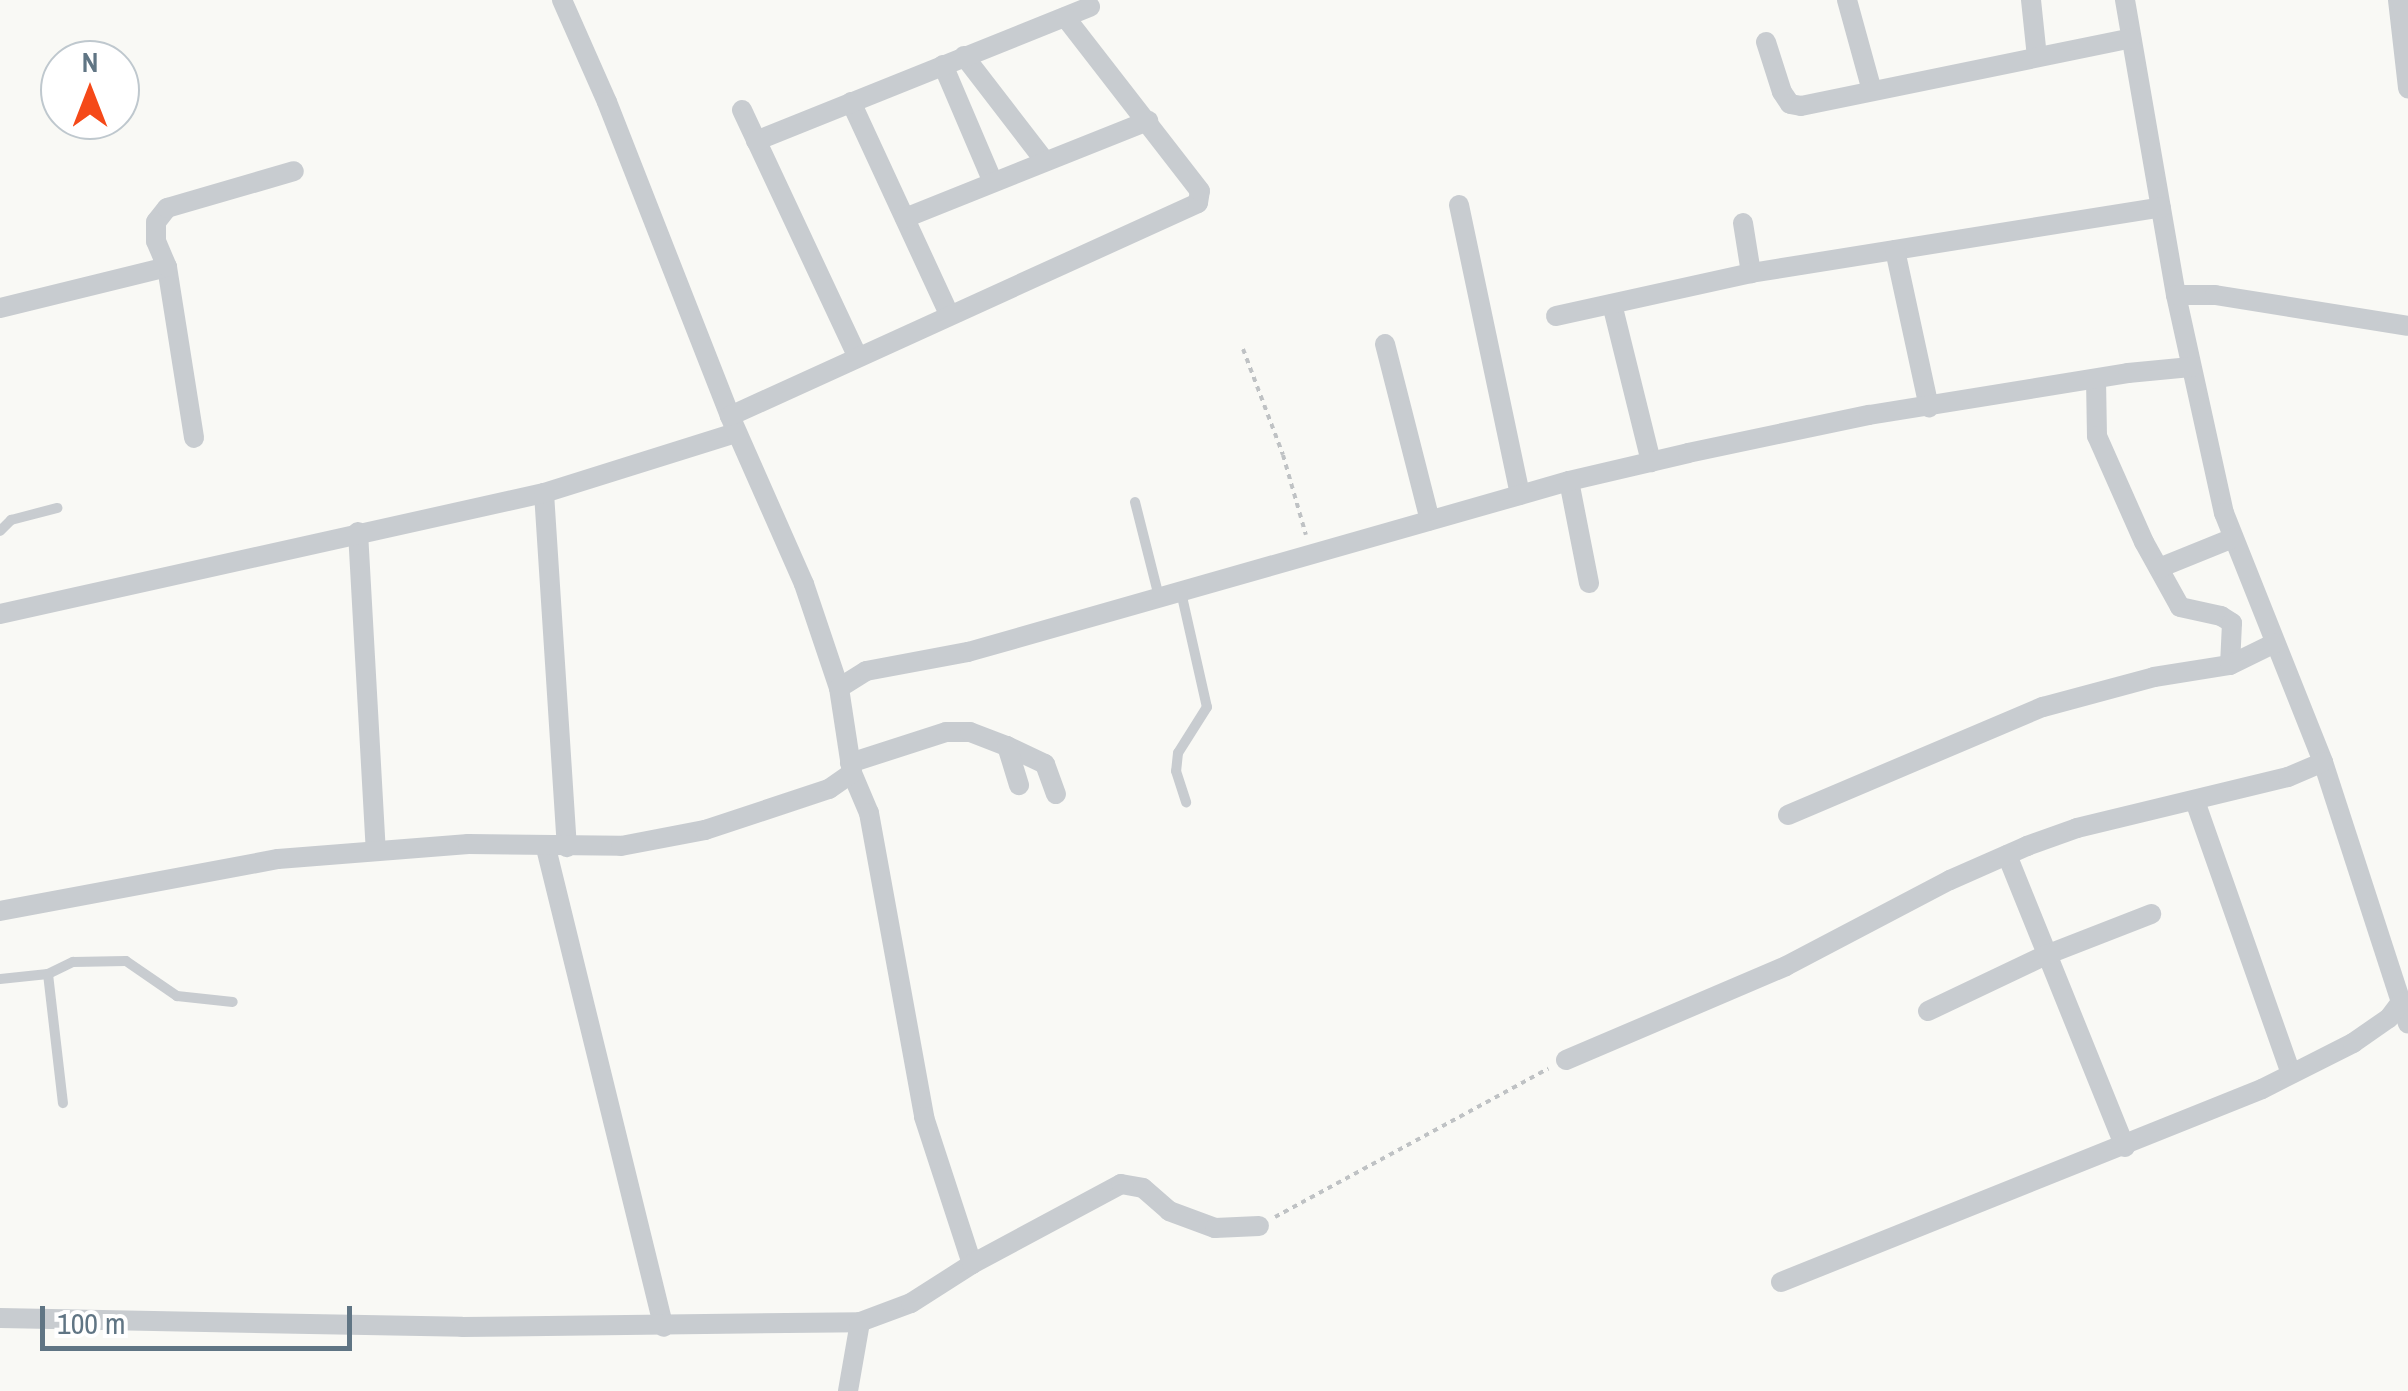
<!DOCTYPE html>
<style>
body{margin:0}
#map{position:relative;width:2408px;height:1391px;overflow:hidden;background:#f9f9f5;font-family:"Archivo Narrow",sans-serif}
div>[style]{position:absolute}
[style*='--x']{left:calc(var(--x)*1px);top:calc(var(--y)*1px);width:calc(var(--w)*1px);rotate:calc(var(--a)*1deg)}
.path>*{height:4px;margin-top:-2px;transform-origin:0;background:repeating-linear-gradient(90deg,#bfc2c4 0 5px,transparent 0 10px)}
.lane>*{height:10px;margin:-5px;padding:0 5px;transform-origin:5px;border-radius:5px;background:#c8ccd0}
.street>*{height:20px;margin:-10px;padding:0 10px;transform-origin:10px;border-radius:10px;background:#c8ccd0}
span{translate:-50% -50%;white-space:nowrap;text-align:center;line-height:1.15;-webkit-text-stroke:10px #fff;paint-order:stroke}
.north{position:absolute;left:40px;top:40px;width:100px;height:100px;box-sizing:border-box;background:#fff;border:2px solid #bfc8ce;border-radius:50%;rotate:0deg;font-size:28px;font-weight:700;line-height:40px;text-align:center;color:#607584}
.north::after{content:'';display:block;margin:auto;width:35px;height:45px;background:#f54919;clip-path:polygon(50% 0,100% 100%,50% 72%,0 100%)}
.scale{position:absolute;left:40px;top:1306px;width:312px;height:45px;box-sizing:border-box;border:5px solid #607584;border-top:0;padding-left:12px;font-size:30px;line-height:35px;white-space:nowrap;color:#607584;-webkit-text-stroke:8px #fff;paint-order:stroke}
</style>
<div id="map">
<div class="path">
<div style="--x:1243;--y:349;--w:113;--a:69.3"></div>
<div style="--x:1283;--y:455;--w:83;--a:74"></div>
<div style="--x:1275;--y:1217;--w:311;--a:-28.5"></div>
</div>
<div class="lane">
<div style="--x:1135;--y:502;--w:98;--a:75.8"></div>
<div style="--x:0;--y:531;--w:16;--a:-45"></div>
<div style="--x:11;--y:520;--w:48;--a:-14.6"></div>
<div style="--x:1181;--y:592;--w:118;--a:77.3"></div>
<div style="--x:1207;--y:707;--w:54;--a:122.2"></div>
<div style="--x:1178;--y:753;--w:18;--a:96"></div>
<div style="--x:1176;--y:771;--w:33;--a:72"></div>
<div style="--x:48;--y:974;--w:28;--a:-26"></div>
<div style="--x:73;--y:962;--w:53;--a:-1.1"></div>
<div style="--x:126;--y:961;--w:62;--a:34.5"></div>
<div style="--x:177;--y:996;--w:56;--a:6.1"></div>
<div style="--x:0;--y:979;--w:48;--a:-5.9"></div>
<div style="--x:48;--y:974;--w:130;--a:83.4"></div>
</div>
<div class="street">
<div style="--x:562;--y:0;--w:111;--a:66.2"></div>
<div style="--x:607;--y:102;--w:337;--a:68.6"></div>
<div style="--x:1847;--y:0;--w:94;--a:74.6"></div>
<div style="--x:2031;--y:0;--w:57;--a:84"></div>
<div style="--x:2125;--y:0;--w:299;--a:80.2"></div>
<div style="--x:2176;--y:295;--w:223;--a:77.6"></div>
<div style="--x:2224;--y:513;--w:268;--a:68.3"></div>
<div style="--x:2323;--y:762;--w:275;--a:72"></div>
<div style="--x:2398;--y:0;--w:89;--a:83.5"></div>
<div style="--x:1766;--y:42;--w:52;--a:72.3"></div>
<div style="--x:1782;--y:92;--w:14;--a:56"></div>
<div style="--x:1790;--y:104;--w:11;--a:10"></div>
<div style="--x:1801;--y:106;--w:337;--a:-11.6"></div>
<div style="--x:964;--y:56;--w:133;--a:52.4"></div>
<div style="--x:943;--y:65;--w:127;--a:66.9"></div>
<div style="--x:851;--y:102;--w:234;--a:65.2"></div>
<div style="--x:742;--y:110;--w:272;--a:64.9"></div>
<div style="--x:756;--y:141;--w:360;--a:-21.9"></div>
<div style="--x:1459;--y:205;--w:296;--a:78.1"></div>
<div style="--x:905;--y:218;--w:262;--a:-21.8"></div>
<div style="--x:1743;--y:223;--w:51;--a:80.9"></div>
<div style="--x:1751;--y:273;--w:415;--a:-9.1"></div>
<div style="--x:1895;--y:250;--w:161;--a:77.8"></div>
<div style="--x:167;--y:267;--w:173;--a:81"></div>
<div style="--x:2176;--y:295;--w:39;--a:0"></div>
<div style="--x:2215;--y:295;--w:195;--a:9.1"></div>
<div style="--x:1612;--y:304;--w:163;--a:76.1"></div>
<div style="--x:0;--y:308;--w:172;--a:-13.8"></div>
<div style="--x:167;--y:267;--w:28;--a:-113"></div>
<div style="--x:156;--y:241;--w:19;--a:-90"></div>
<div style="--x:156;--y:222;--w:18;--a:-52"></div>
<div style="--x:167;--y:208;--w:132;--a:-16.2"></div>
<div style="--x:1556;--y:316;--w:200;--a:-12.4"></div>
<div style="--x:1385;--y:344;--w:182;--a:75.7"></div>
<div style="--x:2096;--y:379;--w:57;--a:89"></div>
<div style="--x:2097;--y:436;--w:116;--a:66.1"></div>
<div style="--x:2144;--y:542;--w:74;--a:61"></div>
<div style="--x:2180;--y:607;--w:42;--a:12.4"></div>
<div style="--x:2221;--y:616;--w:13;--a:32"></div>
<div style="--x:2232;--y:623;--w:42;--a:92.7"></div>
<div style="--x:1569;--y:481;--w:104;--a:78.9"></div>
<div style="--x:544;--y:493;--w:355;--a:86.3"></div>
<div style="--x:358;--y:532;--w:319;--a:86.8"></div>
<div style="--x:2159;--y:568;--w:80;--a:-22.1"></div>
<div style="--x:0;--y:614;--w:557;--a:-12.54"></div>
<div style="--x:544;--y:493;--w:201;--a:-17.4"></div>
<div style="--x:839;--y:688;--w:110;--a:-108.6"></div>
<div style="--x:804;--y:584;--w:184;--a:-113.8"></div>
<div style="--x:730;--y:416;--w:514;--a:-24.47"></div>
<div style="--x:1198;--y:203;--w:12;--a:-81"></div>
<div style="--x:1200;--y:191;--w:220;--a:-127.8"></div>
<div style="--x:1007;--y:746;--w:42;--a:25.3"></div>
<div style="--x:1045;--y:764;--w:32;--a:70"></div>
<div style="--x:850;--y:763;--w:101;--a:-17.9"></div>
<div style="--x:946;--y:732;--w:24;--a:0"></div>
<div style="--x:970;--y:732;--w:40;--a:21"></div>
<div style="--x:1007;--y:746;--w:41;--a:72.9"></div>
<div style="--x:852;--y:773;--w:43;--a:67"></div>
<div style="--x:869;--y:813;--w:309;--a:79.7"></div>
<div style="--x:924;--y:1117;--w:155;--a:71.9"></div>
<div style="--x:2195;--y:801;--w:289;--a:70.6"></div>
<div style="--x:1788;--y:815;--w:277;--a:-23"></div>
<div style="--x:2043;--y:707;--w:115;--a:-15.1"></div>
<div style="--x:2154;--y:677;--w:77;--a:-9"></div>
<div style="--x:2230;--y:665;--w:50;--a:-26.1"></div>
<div style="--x:546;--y:848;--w:493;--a:76.2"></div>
<div style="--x:2007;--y:855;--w:315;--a:68"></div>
<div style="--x:0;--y:911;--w:283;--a:-10.6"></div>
<div style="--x:278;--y:859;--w:191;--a:-4.5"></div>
<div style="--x:468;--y:844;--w:153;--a:0.7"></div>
<div style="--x:621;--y:846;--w:86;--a:-10.8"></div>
<div style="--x:705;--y:830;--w:131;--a:-18.3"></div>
<div style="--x:829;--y:789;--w:28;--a:-35"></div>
<div style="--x:852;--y:773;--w:86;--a:-98.7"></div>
<div style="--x:839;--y:688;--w:32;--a:-32"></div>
<div style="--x:866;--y:671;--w:104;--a:-10.6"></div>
<div style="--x:968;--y:652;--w:625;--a:-15.88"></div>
<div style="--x:1569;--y:481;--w:122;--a:-13.2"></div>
<div style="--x:1688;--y:453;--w:185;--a:-11.9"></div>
<div style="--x:1869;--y:415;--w:262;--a:-9.2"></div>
<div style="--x:2128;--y:373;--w:63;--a:-5.4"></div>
<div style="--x:1928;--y:1011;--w:131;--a:-25.4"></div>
<div style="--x:2046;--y:955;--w:113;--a:-21.3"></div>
<div style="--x:1566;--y:1060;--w:239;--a:-23.1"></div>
<div style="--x:1786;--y:966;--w:185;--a:-27.7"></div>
<div style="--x:1950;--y:880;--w:84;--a:-23.8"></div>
<div style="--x:2027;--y:846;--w:53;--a:-19.8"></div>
<div style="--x:2077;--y:828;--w:217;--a:-13.6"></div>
<div style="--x:2288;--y:777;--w:38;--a:-23"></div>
<div style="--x:1781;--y:1282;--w:518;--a:-21.86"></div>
<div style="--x:2262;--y:1089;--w:102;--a:-26.8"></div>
<div style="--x:2353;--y:1043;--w:44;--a:-34.8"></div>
<div style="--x:2389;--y:1018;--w:20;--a:-53"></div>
<div style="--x:0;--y:1318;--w:462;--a:1.1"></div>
<div style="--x:462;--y:1327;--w:398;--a:-0.7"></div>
<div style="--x:860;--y:1322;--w:54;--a:-20.4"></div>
<div style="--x:911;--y:1303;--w:72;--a:-32.6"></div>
<div style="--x:972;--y:1264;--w:169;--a:-28.2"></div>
<div style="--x:1121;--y:1184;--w:22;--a:10"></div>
<div style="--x:1143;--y:1188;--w:35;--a:41"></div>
<div style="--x:1169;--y:1211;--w:49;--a:20.3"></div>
<div style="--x:1215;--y:1228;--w:44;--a:-2.6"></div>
<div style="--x:848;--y:1391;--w:70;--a:-80.1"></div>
</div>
<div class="north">N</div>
<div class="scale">100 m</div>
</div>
